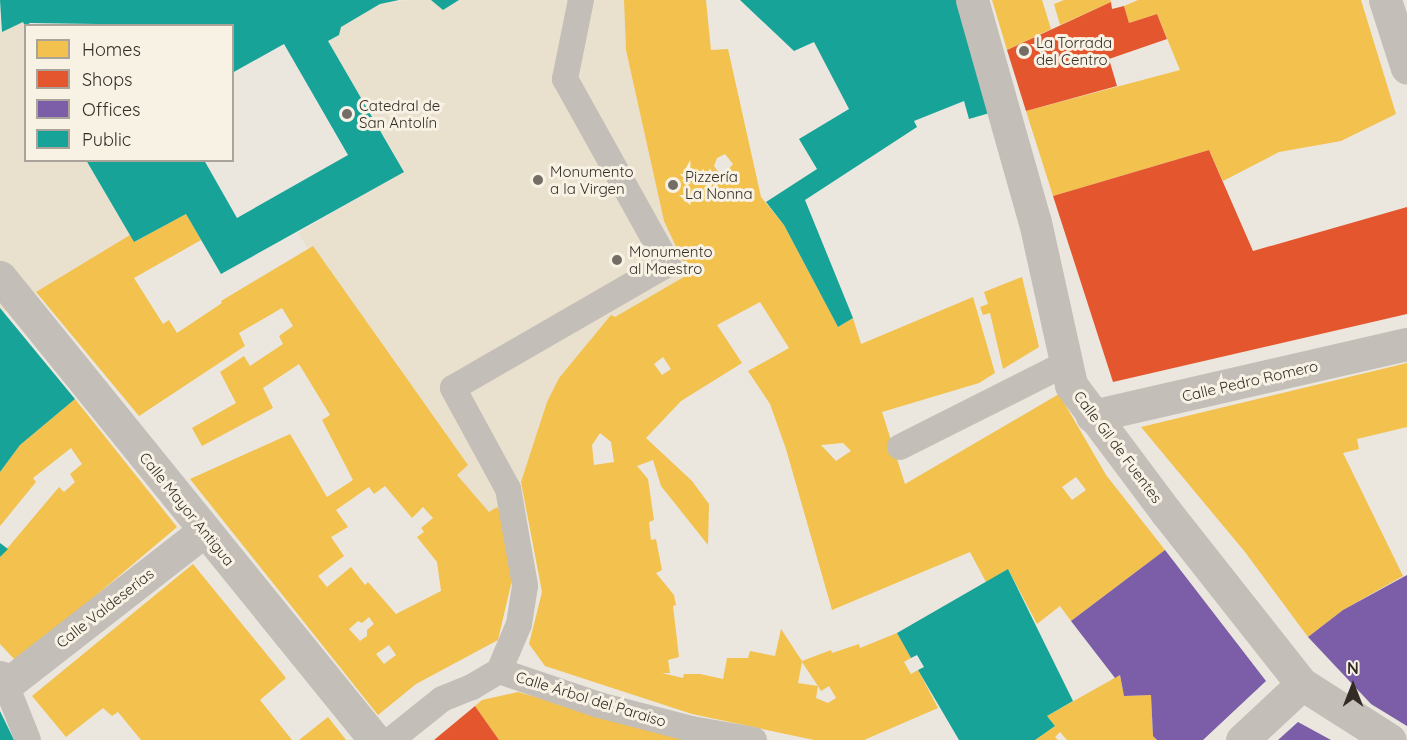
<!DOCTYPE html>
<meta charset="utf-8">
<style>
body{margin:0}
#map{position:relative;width:1407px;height:740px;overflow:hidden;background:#ebe7de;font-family:Quicksand,sans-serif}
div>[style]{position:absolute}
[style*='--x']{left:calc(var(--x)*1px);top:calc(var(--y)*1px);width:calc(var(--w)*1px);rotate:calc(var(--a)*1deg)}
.plaza>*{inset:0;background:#e9e0ce}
.homes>*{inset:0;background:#f2c14e}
.shops>*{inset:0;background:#e4572e}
.offices>*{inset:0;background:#7b5ea7}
.public>*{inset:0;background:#17a398}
.pedestrian>*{height:26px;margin:-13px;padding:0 13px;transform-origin:13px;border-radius:13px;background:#c3beb8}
.minor>*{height:33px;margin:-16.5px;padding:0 16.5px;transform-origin:16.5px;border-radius:16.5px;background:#c3beb8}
.dots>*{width:16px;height:16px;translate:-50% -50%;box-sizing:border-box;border:3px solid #f8f2e5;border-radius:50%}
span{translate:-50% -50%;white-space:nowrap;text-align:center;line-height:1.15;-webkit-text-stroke:6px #f8f2e5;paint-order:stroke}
.poi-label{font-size:15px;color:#332c26}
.left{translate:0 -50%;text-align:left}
.street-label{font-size:15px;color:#332c26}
.legend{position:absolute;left:24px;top:24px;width:210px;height:138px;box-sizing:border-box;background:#f8f2e5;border:2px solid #a9a399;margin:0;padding:8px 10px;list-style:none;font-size:18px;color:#332c26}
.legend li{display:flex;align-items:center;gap:12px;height:30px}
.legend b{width:30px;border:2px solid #a9a399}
.north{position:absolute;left:1323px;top:656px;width:60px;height:60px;-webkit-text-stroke:4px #f8f2e5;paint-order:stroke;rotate:0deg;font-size:16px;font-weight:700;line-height:24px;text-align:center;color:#332c26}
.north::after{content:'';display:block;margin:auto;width:21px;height:27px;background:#332c26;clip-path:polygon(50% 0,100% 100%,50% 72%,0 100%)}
</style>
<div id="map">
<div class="plaza">
<div style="clip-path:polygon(408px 0,431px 0,443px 10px,459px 0,624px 0,626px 50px,664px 221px,689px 274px,615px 317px,611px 316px,559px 378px,547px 402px,521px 482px,527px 515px,516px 526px,489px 512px,457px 475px,468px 465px,313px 246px,308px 248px,298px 233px,404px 171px,328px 41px,339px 35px,341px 27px,380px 4px)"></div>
<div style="clip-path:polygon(23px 22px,25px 25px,36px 25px,26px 26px,26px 160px,86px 161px,130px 235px,3px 313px,0 308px,0 32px)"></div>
</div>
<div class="homes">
<div style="clip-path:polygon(evenodd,624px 0,706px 0,711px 50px,728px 49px,761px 197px,784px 225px,838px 327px,853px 318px,861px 344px,973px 297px,995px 373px,979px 383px,882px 412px,905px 484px,1059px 394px,1106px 475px,1165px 550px,1071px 621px,1060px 606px,1037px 624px,1008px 569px,986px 582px,970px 552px,832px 610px,786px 449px,770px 404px,748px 371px,789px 348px,760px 302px,717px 325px,742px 363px,681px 401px,646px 438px,692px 481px,709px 504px,708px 545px,661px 486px,653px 460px,637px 466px,648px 479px,654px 520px,649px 522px,651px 540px,656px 539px,662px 570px,656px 573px,674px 595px,676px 605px,673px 606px,679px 657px,668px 660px,670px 673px,662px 673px,683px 678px,684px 674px,700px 674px,723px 679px,727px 658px,748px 658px,750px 651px,775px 656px,781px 629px,802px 661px,831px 650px,832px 653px,859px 644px,860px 648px,897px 633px,911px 658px,904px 662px,911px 674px,918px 670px,938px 708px,864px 740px,814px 740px,692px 714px,545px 666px,529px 644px,542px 592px,521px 482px,547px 402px,559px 378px,611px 315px,615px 317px,689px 274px,664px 221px,626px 50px,624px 0,725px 154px,733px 164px,722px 177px,714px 166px,717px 158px,725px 154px,624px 0,663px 357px,671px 369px,662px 375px,654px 364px,663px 357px,624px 0,600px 433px,611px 442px,614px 462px,594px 465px,592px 445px,600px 433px,624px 0,843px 443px,851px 451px,836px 461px,821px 445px,843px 443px,624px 0,1076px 477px,1086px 490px,1072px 500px,1062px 487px,1076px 477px,624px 0,802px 662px,818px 686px,798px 683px,802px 662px,624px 0,818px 686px,821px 691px,829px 686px,836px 698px,828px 703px,816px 698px,818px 686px)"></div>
<div style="clip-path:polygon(992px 0,1042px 0,1051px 29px,1007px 50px)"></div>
<div style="clip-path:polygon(1064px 0,1110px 0,1111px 2px,1060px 25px,1054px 4px)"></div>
<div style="clip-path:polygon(1138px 0,1361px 0,1396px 114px,1341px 141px,1279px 152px,1223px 181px,1209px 150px,1053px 196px,1026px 111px,1180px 70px,1157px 14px,1129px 23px,1124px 6px)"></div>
<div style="clip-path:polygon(evenodd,186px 214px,201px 240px,134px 278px,163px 324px,169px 320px,177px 333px,222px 303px,221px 301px,313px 246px,468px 465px,457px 475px,489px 512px,497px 507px,502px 515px,512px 580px,498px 640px,416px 684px,378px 715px,190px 479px,290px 434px,327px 497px,353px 480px,322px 420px,330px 415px,299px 364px,263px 388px,273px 408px,202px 446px,192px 428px,236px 403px,220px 372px,244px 356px,250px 366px,283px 344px,279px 336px,293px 326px,282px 308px,239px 333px,245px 346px,139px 416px,36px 292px,130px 235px,134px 242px,186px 214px,385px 486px,412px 518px,423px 507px,433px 518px,421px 528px,424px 532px,417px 537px,437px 562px,441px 591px,396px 614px,368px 582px,365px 585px,351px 567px,327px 587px,318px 576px,344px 556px,331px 537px,348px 527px,336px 510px,369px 487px,374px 494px,385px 486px,186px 214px,369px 617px,374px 624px,367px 630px,367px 636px,360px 641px,349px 629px,358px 621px,362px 623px,369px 617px,186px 214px,389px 645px,396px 655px,384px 664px,376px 654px,389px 645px)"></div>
<div style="clip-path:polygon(1022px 277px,1039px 347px,1003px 369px,990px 313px,983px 315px,980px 307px,988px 304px,984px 292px)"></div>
<div style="clip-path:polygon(1407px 363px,1407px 427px,1357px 439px,1359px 449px,1343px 453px,1403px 576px,1343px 610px,1308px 637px,1245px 552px,1141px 427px)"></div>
<div style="clip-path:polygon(75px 399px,177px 527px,17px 662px,0 644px,0 557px,59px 487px,64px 492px,75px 482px,70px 474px,82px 464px,71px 448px,33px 478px,36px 482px,0 526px,0 472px,20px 445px)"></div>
<div style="clip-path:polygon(193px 564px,286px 678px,260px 700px,292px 740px,141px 740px,118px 712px,112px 716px,103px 708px,66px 737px,32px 696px)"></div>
<div style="clip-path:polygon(1120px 675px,1124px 696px,1151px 695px,1153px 736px,1157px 740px,1067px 740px,1060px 732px,1055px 737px,1058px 740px,1035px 740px,1055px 726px,1047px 716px)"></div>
<div style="clip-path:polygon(518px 692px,684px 739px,684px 740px,499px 740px,475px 706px,482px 700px)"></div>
<div style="clip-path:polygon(328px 717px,346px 740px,299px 740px)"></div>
</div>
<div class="shops">
<div style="clip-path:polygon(1111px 2px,1112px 9px,1124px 6px,1129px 23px,1157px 14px,1167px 39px,1109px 59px,1117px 86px,1026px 111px,1007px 50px)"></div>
<div style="clip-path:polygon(1209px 150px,1253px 251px,1407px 207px,1407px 314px,1113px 382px,1053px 196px)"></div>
<div style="clip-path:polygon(475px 706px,499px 740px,434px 740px)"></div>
</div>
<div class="offices">
<div style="clip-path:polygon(1165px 550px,1266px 681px,1203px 740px,1157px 740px,1153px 736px,1151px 695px,1124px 696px,1120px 675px,1115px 678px,1071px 621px)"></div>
<div style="clip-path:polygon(1407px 575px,1407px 726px,1371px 704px,1308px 637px,1343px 610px)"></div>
<div style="clip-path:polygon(1298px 722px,1331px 740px,1278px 740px)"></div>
</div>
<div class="public">
<div style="clip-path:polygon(0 0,399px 0,380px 4px,341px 27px,339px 35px,328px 41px,404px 172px,221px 274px,186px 214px,134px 242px,86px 160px,204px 160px,237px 218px,348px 155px,284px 44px,232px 73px,232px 26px,30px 23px,25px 26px,23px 22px,2px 32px)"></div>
<div style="clip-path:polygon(431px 0,459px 0,443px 10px)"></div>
<div style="clip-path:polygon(740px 0,963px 0,993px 112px,969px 119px,964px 101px,914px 121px,917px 127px,805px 200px,853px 318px,838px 327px,784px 225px,766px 202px,817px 169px,799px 139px,849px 109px,814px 42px,794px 51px)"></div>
<div style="clip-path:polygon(0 308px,75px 399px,20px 445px,0 472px)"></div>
<div style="clip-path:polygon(0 543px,8px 549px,0 557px)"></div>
<div style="clip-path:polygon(1008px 569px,1073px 701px,1047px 716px,1055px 726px,1035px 740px,959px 740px,918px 670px,924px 667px,917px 655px,911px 658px,897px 633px)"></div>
<div style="clip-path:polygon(0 711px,14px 740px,0 740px)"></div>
</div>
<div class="pedestrian">
<div style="--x:900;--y:447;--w:187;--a:-26.7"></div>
<div style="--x:499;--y:671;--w:106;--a:18.8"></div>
<div style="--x:599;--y:705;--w:96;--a:14.5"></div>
<div style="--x:692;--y:729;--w:63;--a:10.1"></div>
<div style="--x:6;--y:685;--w:59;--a:68.2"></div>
<div style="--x:391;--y:740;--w:65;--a:-38.8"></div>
<div style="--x:442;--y:699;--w:32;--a:-22"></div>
<div style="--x:472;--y:687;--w:31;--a:-31"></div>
<div style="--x:499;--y:671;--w:51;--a:-66.9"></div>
<div style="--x:519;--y:624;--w:39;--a:-81"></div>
<div style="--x:525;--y:585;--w:97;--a:-100"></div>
<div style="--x:508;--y:489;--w:115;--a:-118.6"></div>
<div style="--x:453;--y:388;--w:248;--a:-30"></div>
<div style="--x:668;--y:264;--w:212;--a:-119.1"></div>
<div style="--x:565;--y:79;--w:81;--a:-78.6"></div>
</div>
<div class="minor">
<div style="--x:972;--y:0;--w:231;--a:74.2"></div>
<div style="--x:1035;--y:222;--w:167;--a:77.5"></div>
<div style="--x:1071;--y:385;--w:159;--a:53.2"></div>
<div style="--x:1166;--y:512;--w:219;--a:51.7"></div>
<div style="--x:1302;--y:684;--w:104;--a:32.5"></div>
<div style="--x:1385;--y:0;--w:71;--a:72.1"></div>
<div style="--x:0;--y:277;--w:596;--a:50.99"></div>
<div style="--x:1092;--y:416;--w:323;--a:-12.9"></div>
<div style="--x:0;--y:677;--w:10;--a:53"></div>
<div style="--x:6;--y:685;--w:252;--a:-37.9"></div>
<div style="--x:1242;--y:740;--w:82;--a:-43"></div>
</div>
<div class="dots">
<div style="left:1024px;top:51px;background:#736d66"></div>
<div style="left:347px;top:114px;background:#736d66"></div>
<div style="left:538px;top:180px;background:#736d66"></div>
<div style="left:673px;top:185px;background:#736d66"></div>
<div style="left:617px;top:260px;background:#736d66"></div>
</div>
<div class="poi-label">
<span class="left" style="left:1036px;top:51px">La Torrada<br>del Centro</span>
<span class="left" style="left:359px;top:114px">Catedral de<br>San Antolín</span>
<span class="left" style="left:550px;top:180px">Monumento<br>a la Virgen</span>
<span class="left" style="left:685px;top:185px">Pizzería<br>La Nonna</span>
<span class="left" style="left:629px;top:260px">Monumento<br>al Maestro</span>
</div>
<div class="street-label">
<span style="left:1250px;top:381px;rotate:-13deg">Calle Pedro Romero</span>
<span style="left:1118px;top:447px;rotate:53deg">Calle Gil de Fuentes</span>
<span style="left:187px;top:509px;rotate:51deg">Calle Mayor Antigua</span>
<span style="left:105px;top:608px;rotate:-38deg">Calle Valdeserías</span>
<span style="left:591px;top:699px;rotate:17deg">Calle Árbol del Paraiso</span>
</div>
<ul class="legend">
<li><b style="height:16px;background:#f2c14e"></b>Homes</li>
<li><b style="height:16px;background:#e4572e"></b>Shops</li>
<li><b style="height:16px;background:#7b5ea7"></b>Offices</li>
<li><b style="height:16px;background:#17a398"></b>Public</li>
</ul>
<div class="north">N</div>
</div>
